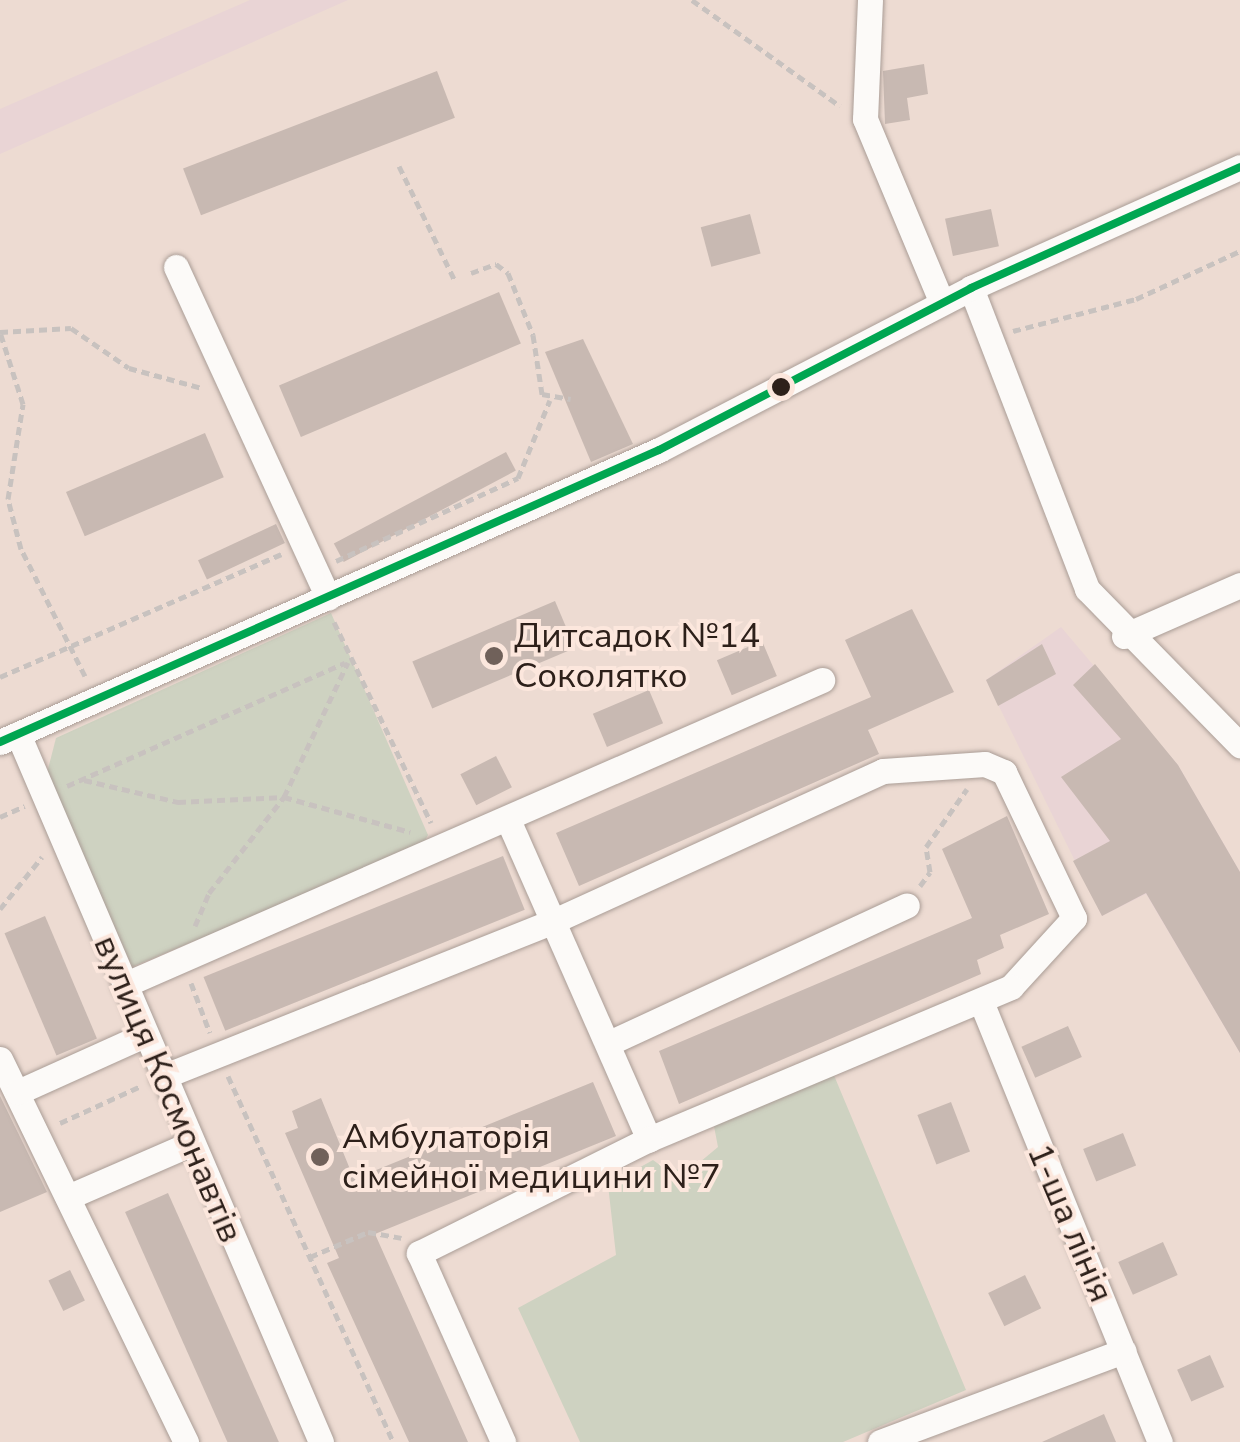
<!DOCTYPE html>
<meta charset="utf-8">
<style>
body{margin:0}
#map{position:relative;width:1240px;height:1442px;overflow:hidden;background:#eddbd2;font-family:"Nunito Sans",sans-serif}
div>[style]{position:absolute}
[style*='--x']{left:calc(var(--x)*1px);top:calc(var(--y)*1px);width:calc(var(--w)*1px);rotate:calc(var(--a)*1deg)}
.industrial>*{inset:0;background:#e9d4d5}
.green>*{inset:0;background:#ced2c1}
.building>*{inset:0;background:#c8b9b2;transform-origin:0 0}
.path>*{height:5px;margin-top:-2.5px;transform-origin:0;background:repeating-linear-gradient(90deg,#c8c2bf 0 8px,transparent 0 13px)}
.roads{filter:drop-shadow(0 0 2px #aa9d96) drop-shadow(0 0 2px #aa9d96)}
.minor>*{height:25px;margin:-12.5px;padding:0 12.5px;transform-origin:12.5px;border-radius:12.5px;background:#fcfaf8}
.bus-1>*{height:8px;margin:-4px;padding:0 4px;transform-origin:4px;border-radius:4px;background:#00a651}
.dots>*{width:28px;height:28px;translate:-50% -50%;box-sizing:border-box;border:5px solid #fce7dd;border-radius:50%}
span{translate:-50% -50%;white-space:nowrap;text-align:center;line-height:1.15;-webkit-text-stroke:8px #fce7dd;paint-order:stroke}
.poi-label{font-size:35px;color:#2d201a}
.left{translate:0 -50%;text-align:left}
.street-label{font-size:35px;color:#2d201a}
</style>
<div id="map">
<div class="industrial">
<div style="clip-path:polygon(250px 0,348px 0,0 154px,0 109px)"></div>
<div style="clip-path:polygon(1061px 627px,1178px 765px,1240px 872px,1240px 1053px,1146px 894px,1102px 916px,986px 680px)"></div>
</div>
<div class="green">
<div style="clip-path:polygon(331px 613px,428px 835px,422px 846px,132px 967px,47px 773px,56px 738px)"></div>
<div style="clip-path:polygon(833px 1073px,966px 1390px,843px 1442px,580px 1442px,518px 1308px,616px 1255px,608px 1185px,653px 1160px,668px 1171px,694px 1167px,718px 1147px,713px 1121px)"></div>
</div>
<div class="building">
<div style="clip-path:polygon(924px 64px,928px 94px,907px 98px,910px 120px,885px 124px,883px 71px)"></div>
<div style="left:437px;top:71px;width:50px;height:272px;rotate:69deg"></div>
<div style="left:991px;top:209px;width:38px;height:47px;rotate:78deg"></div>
<div style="left:750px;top:214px;width:41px;height:51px;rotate:75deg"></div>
<div style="left:499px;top:292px;width:56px;height:239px;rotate:67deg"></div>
<div style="clip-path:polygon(583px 339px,633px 444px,591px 462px,545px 352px)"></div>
<div style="left:205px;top:433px;width:48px;height:151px;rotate:67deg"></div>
<div style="left:506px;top:452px;width:21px;height:195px;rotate:62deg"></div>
<div style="left:276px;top:524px;width:21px;height:86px;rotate:65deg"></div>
<div style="left:555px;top:601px;width:51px;height:155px;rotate:67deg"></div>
<div style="clip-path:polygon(912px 609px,954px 692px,868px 730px,879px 754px,579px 886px,556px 833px,871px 697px,845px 640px)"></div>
<div style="left:762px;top:641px;width:38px;height:49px;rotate:67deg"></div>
<div style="clip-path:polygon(1042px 644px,1056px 674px,998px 706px,986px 680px)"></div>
<div style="clip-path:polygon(1095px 664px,1178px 765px,1240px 872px,1240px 1053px,1146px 893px,1102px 916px,1073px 861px,1110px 841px,1061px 777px,1121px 739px,1073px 685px)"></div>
<div style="left:649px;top:690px;width:36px;height:61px;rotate:67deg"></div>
<div style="left:496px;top:756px;width:35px;height:40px;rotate:63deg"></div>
<div style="clip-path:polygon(1007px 816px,1049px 914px,1000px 935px,1004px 948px,977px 960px,981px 974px,679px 1104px,659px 1051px,972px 918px,942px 849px)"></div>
<div style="left:503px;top:856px;width:58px;height:323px;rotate:68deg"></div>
<div style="left:45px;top:916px;width:133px;height:44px;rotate:67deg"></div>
<div style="left:1068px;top:1026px;width:34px;height:51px;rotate:66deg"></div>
<div style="clip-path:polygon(593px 1082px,616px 1136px,375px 1234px,468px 1442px,409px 1442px,327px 1263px,339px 1258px,285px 1133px,298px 1128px,292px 1111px,321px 1098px,354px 1179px)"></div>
<div style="clip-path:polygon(0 1096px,47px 1192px,0 1212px)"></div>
<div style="left:951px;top:1102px;width:53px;height:36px;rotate:69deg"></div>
<div style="left:1123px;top:1133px;width:35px;height:43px;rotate:68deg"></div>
<div style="left:168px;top:1193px;width:273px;height:47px;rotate:66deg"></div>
<div style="left:1163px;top:1242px;width:36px;height:49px;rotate:66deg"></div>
<div style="left:70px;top:1270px;width:34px;height:24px;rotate:64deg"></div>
<div style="left:1025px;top:1275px;width:37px;height:41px;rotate:64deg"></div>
<div style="left:1210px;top:1355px;width:35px;height:36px;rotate:66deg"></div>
<div style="clip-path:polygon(1104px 1414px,1116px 1442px,1042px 1442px)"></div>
</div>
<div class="path">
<div style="--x:692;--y:0;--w:182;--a:35.6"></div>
<div style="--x:399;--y:166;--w:128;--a:64"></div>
<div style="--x:471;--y:273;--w:27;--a:-20"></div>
<div style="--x:496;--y:264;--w:15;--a:37"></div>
<div style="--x:508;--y:273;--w:67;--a:68"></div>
<div style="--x:533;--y:335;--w:60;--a:81.3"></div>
<div style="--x:542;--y:394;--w:29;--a:10"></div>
<div style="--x:1013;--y:331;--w:127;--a:-14.6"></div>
<div style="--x:1136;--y:299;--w:115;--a:-24.8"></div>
<div style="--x:336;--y:561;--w:200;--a:-24.5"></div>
<div style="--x:518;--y:478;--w:84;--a:-67.7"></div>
<div style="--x:334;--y:622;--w:223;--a:64.2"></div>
<div style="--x:85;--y:676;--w:142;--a:-116.7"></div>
<div style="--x:21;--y:549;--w:52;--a:-104.6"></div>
<div style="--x:8;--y:499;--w:96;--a:-81"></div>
<div style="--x:23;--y:404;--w:76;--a:-107.7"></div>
<div style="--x:0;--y:332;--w:71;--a:-3.2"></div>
<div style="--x:71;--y:328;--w:70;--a:34.6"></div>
<div style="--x:129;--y:368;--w:76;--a:15.3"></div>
<div style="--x:0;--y:677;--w:307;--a:-23.6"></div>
<div style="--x:84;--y:780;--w:97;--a:13.2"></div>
<div style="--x:178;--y:802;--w:106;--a:-2.7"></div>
<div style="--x:284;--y:797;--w:131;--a:15.5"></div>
<div style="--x:67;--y:786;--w:304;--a:-23.9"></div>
<div style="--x:0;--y:817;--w:27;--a:-24"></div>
<div style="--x:920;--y:886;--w:17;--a:-54"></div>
<div style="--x:930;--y:872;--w:25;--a:-99"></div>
<div style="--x:926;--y:847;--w:71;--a:-54.7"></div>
<div style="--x:0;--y:909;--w:67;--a:-51.1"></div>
<div style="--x:195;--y:926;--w:36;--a:-67"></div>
<div style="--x:209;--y:893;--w:122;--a:-52"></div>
<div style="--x:284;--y:797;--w:149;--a:-64.6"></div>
<div style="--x:191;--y:983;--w:53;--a:69.2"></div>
<div style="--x:228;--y:1076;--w:401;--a:65.7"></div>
<div style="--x:60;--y:1123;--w:89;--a:-24.6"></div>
<div style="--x:310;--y:1257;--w:63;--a:-23.3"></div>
<div style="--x:368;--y:1232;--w:34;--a:10"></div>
</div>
<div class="roads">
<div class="minor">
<div style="--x:870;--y:0;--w:119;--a:92.4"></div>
<div style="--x:865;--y:119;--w:199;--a:67.3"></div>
<div style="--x:176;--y:267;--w:364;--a:65.3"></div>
<div style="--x:971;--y:288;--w:323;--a:68.9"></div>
<div style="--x:1087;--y:589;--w:219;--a:45.6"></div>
<div style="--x:1124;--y:636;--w:127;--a:-23.7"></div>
<div style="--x:18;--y:734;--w:770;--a:66.83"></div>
<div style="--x:0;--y:742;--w:721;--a:-23.9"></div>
<div style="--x:659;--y:450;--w:352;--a:-27.4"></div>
<div style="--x:971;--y:288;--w:295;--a:-24.2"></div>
<div style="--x:509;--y:822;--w:347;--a:66.2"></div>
<div style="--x:124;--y:985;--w:762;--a:-23.6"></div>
<div style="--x:982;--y:1004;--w:473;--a:67.9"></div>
<div style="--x:609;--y:1043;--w:328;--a:-24.8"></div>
<div style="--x:0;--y:1059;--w:426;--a:64.1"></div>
<div style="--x:162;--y:1077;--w:424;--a:-21.7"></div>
<div style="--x:556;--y:920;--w:359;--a:-24.5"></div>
<div style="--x:883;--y:771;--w:102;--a:-3.9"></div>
<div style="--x:985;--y:764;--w:21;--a:23"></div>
<div style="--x:1004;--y:772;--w:162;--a:64.4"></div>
<div style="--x:1074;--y:918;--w:93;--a:132.4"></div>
<div style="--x:1011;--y:987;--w:393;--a:157.2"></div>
<div style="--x:649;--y:1139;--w:257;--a:153.6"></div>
<div style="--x:419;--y:1253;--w:207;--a:66"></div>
<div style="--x:18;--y:1092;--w:138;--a:-24.3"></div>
<div style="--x:68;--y:1197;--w:133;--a:-23.5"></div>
<div style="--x:880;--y:1442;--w:260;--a:-20.5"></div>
</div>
</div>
<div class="bus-1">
<div style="--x:0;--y:742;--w:721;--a:-23.9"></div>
<div style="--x:659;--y:450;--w:352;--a:-27.4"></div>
<div style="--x:971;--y:288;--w:295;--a:-24.2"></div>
</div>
<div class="dots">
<div style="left:781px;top:387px;background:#2d201a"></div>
<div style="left:494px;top:656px;background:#70615a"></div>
<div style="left:320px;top:1157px;background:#70615a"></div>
</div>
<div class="poi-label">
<span class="left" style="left:514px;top:656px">Дитсадок №14<br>Соколятко</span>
<span class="left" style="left:342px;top:1157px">Амбулаторія<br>сімейної медицини №7</span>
</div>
<div class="street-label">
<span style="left:168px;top:1089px;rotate:67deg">вулиця Космонавтів</span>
<span style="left:1070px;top:1223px;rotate:67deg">1-ша лінія</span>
</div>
</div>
